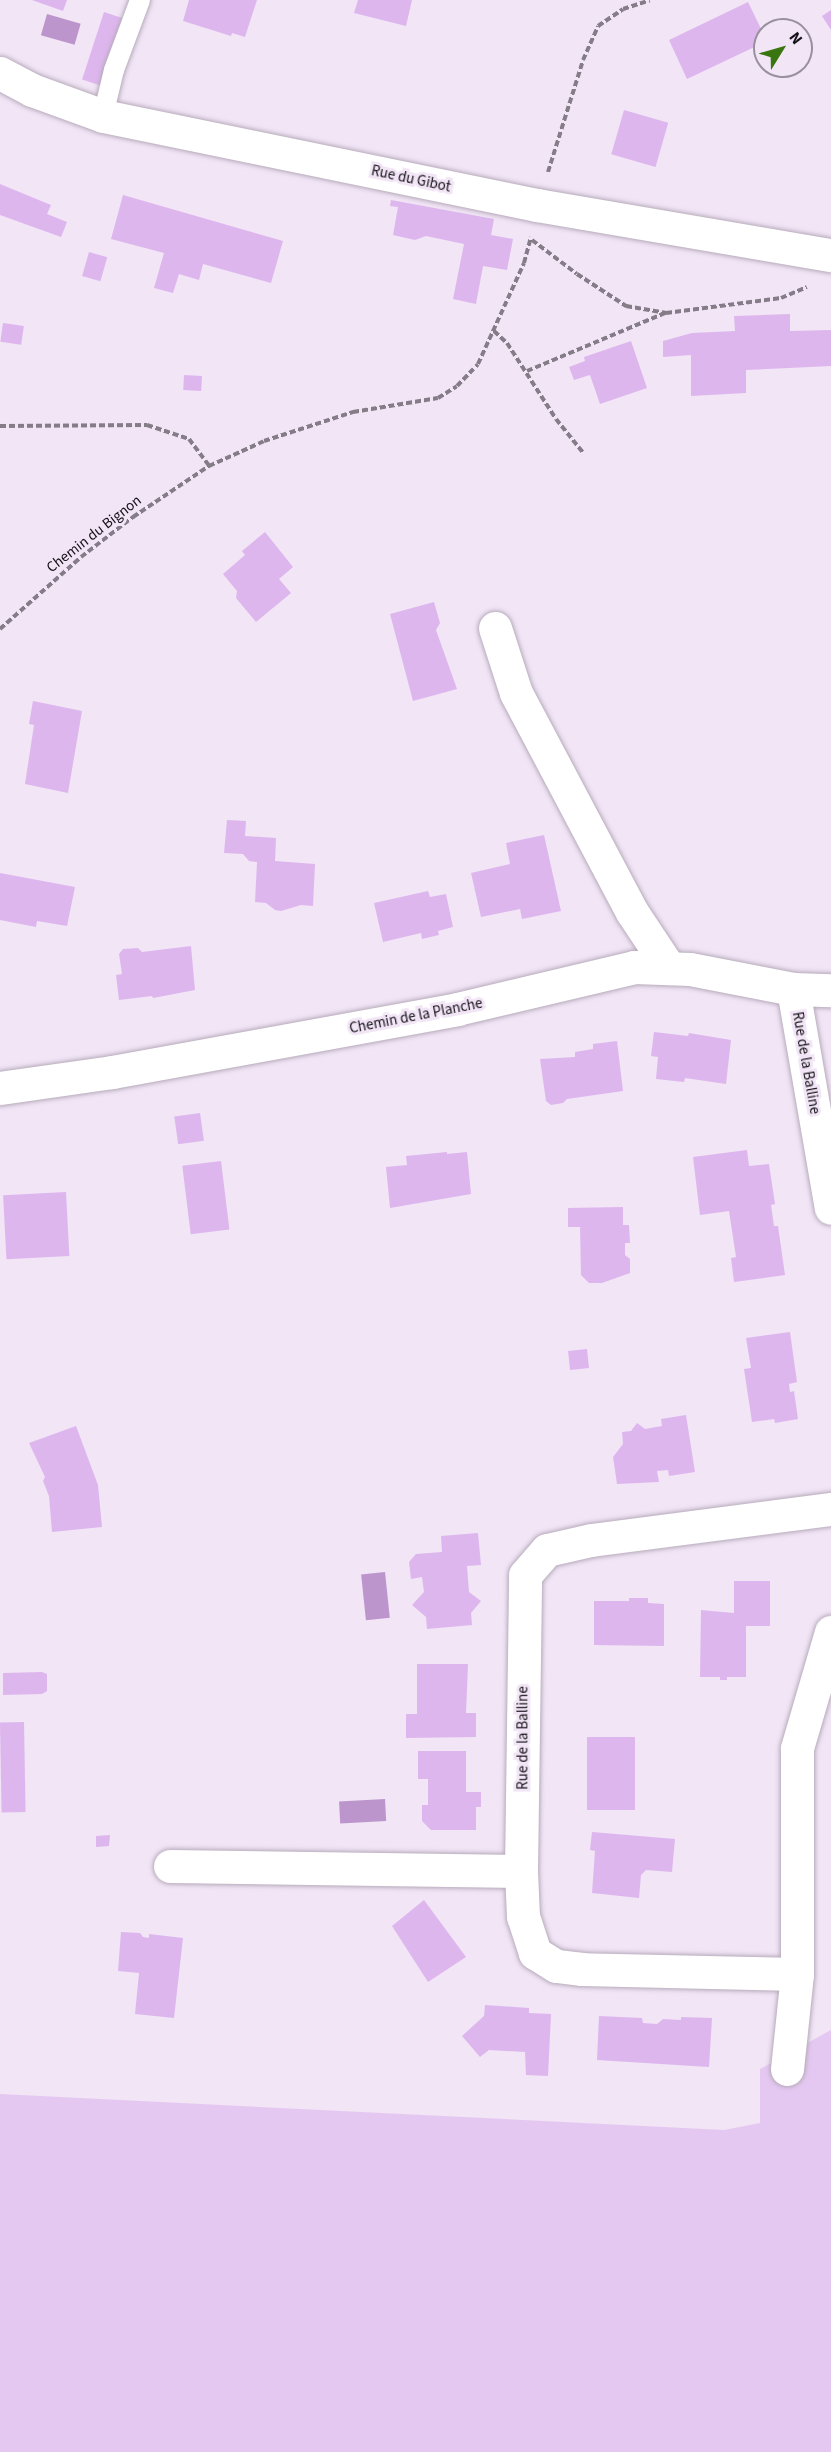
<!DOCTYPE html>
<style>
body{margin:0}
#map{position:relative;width:831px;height:2452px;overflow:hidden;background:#f1e5f6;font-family:"Source Sans 3",sans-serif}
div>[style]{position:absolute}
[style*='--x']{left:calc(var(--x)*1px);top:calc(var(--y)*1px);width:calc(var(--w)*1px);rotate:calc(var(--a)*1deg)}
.green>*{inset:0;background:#e5c8f1}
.water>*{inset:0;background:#bc95cc;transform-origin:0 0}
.building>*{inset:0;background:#deb6ee;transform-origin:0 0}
.path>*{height:4px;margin-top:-2px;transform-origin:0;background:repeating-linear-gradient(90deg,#847c87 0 6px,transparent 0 9px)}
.roads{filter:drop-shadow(0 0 2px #b7abbb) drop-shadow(0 0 2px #b7abbb)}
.lane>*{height:20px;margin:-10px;padding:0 10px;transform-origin:10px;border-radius:10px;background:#fff}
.street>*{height:33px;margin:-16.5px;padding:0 16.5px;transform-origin:16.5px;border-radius:16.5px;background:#fff}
span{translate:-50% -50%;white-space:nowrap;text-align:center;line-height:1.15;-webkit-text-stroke:6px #f1e5f6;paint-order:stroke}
.street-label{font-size:15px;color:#151117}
.north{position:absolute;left:753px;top:18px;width:60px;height:60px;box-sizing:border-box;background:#f1e5f6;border:2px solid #99909d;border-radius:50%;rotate:53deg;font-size:16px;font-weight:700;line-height:24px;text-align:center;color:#151117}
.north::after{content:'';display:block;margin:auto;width:21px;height:27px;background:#39760f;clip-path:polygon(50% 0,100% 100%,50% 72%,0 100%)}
</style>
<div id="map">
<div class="green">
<div style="clip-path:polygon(831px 2030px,831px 2452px,0 2452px,0 2094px,724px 2130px,760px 2123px,760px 2069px)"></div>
</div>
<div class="water">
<div style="left:47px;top:14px;width:35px;height:22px;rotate:16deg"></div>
<div style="left:385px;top:1572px;width:46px;height:24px;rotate:84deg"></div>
<div style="left:385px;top:1799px;width:22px;height:46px;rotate:87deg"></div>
</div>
<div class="building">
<div style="clip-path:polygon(32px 0,67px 0,63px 11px)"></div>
<div style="clip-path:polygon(189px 0,257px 0,245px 37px,232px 33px,231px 36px,183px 21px)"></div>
<div style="clip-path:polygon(358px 0,412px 0,406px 26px,354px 13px)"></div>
<div style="clip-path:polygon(748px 2px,765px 37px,765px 42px,687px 79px,669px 40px)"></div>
<div style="clip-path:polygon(831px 10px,831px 30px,822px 16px)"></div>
<div style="left:104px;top:12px;width:20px;height:71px;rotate:18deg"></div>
<div style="left:624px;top:110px;width:46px;height:46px;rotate:16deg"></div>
<div style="clip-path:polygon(0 184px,51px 205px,47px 214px,67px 222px,61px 237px,0 215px)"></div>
<div style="clip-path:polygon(123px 195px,283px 241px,271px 283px,203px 264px,199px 280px,179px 274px,173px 293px,154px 288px,164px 253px,111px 239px)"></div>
<div style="clip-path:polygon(391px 200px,494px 219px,491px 235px,513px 239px,507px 270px,483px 266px,476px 304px,453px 299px,464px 244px,426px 236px,415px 240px,393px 235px,398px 207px,390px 206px)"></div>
<div style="left:89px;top:252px;width:19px;height:25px;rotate:16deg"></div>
<div style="clip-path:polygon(790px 314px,790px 331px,831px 330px,831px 366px,746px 370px,746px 393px,691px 396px,691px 355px,663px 357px,663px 341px,692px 333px,735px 331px,734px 316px)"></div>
<div style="left:3px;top:323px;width:21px;height:19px;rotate:8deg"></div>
<div style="clip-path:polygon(631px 341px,647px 388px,600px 404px,590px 375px,574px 380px,569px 367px,585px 361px,584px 357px)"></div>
<div style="left:184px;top:375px;width:18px;height:15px;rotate:3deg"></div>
<div style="clip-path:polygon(265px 532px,293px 567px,279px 579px,291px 593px,256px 622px,236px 598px,237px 591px,223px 574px,245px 555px,242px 551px)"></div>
<div style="clip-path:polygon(434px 602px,440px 623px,436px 630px,457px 689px,413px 701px,390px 614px)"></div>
<div style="clip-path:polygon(33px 701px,82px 711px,68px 793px,25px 784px,34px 725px,29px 724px)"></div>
<div style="clip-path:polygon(227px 820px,246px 821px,245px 836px,276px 838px,275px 861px,315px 864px,313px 906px,301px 905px,281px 911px,275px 910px,266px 903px,255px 902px,257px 862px,249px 861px,243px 854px,224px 853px)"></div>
<div style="clip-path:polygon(544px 835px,561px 911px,522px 919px,520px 909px,481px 917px,471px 873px,510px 864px,506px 843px)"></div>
<div style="clip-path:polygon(0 873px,75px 887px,67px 926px,37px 921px,36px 927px,0 920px)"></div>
<div style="clip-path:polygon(428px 891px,430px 897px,446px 894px,453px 927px,438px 931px,439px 935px,422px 939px,421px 933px,383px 942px,374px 903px)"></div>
<div style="clip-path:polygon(191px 946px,195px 990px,153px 998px,152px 996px,119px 1000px,116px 975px,122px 974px,119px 954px,123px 949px,138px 948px,142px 952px)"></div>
<div style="clip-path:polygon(654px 1032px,688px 1036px,689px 1033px,731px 1040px,726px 1084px,685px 1078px,684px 1082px,656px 1079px,658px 1057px,651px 1056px)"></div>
<div style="clip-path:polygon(617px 1041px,623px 1091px,567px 1099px,563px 1103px,551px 1105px,546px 1101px,540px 1059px,575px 1057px,575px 1052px,593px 1049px,593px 1044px)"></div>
<div style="left:200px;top:1113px;width:28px;height:26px;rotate:82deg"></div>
<div style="clip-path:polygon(747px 1150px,749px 1166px,769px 1164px,775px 1204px,771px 1205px,774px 1226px,778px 1226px,785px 1275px,734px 1282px,731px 1258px,736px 1257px,729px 1211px,700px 1215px,693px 1157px)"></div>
<div style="clip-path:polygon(447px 1152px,447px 1154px,467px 1152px,471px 1194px,390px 1208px,386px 1167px,407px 1165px,406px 1156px)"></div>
<div style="left:221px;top:1161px;width:69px;height:39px;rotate:83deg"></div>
<div style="left:66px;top:1192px;width:64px;height:63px;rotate:87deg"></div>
<div style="clip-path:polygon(623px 1207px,623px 1225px,629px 1225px,630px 1243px,625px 1243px,625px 1255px,630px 1259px,630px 1273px,602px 1283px,589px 1283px,581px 1275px,580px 1227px,568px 1227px,568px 1208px)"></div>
<div style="clip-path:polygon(790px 1332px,797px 1382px,789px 1384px,790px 1392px,794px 1391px,798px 1419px,775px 1423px,774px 1419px,752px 1422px,744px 1369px,751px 1368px,746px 1338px)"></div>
<div style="left:587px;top:1349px;width:19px;height:19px;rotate:84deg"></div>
<div style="clip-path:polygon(686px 1415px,695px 1472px,669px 1476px,668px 1470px,657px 1471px,659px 1482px,617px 1484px,613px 1457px,623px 1444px,622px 1432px,631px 1431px,637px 1423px,645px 1429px,662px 1426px,661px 1419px)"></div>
<div style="clip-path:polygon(76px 1426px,98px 1485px,102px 1527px,52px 1532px,49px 1496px,43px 1481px,45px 1477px,29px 1443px)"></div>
<div style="clip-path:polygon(478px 1533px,481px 1565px,467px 1566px,469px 1592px,481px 1601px,471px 1613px,472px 1625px,427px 1629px,426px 1617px,412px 1605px,424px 1592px,422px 1577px,411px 1579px,409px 1562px,416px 1554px,442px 1552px,441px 1536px)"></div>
<div style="clip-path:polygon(734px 1581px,770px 1581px,770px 1626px,746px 1626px,746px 1677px,727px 1677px,727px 1680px,720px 1680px,720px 1677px,700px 1677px,701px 1610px,734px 1613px)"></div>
<div style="clip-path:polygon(629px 1598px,648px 1598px,648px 1603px,664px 1604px,664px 1646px,594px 1645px,594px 1601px,629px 1601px)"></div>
<div style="clip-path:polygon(417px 1664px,468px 1664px,466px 1713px,476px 1713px,476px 1737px,406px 1738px,406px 1714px,417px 1714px)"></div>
<div style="clip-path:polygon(42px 1672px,47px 1674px,47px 1691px,42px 1694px,3px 1695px,3px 1673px)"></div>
<div style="left:24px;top:1722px;width:90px;height:24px;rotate:89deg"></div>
<div style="left:587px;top:1737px;width:48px;height:73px"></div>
<div style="clip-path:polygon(418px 1751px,466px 1751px,466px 1792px,481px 1792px,481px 1807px,476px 1807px,476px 1830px,431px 1830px,422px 1821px,422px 1805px,428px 1805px,428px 1779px,418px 1779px)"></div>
<div style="clip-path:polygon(592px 1832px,675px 1839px,672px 1872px,646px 1870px,641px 1875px,639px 1898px,592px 1893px,595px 1851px,590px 1850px)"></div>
<div style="clip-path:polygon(110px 1835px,109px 1846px,96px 1847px,96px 1836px)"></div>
<div style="clip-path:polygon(424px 1900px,466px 1957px,428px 1982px,392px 1926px)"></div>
<div style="clip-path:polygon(121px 1932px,140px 1933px,143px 1937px,149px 1938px,149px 1934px,183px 1938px,174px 2018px,135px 2014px,139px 1973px,118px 1971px)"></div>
<div style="clip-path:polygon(485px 2005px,529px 2008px,529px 2013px,551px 2014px,548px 2076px,526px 2075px,525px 2052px,489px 2050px,480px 2057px,462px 2036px,484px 2016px)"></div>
<div style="clip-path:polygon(599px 2016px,642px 2018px,643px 2023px,657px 2024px,663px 2019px,681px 2020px,681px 2017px,712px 2018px,709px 2067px,597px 2060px)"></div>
</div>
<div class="path">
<div style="--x:548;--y:172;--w:117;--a:-72.6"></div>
<div style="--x:583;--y:60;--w:37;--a:-66"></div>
<div style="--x:598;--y:26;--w:30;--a:-34"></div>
<div style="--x:623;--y:9;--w:28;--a:-18"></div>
<div style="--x:532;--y:240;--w:56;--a:37.1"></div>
<div style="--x:577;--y:274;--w:59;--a:33.1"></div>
<div style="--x:626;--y:306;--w:41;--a:9.9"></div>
<div style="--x:666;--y:313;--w:116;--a:-7.4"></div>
<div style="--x:781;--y:298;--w:28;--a:-23"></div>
<div style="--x:494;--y:331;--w:18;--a:43"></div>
<div style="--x:507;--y:343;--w:90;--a:57.2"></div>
<div style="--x:556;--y:419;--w:45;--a:51.3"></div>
<div style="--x:527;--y:371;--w:150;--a:-22.8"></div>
<div style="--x:0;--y:426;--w:147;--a:-0.4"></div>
<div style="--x:147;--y:425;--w:44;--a:18.4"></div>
<div style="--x:189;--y:439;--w:34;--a:53"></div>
<div style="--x:209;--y:466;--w:60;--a:-24.4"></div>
<div style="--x:264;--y:441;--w:94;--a:-18"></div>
<div style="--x:353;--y:412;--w:86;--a:-9.4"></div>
<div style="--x:438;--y:398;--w:22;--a:-32"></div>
<div style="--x:457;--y:386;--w:30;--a:-46"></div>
<div style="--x:478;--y:364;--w:111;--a:-65.5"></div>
<div style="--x:524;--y:263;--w:27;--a:-75"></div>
<div style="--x:0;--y:629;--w:108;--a:-41.6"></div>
<div style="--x:81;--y:557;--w:66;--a:-37.6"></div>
<div style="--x:133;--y:517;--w:92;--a:-33.9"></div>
</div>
<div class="roads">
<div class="lane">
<div style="--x:103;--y:116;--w:47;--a:-76.6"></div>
<div style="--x:114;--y:70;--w:75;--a:-69.6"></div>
</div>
<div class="street">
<div style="--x:0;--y:73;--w:36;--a:28"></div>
<div style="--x:32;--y:90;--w:76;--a:20.1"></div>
<div style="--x:103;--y:116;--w:443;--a:11.6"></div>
<div style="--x:537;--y:205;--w:298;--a:9.7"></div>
<div style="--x:495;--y:628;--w:68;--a:72.1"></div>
<div style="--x:516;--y:693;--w:248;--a:62.1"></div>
<div style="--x:632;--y:912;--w:67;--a:56.5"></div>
<div style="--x:793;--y:989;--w:222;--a:80.2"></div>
<div style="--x:0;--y:1088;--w:113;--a:-8.1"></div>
<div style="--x:112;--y:1072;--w:351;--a:-10.3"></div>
<div style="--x:457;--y:1009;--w:182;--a:-13.3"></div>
<div style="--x:634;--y:967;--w:56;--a:2"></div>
<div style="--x:690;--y:969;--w:105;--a:11"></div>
<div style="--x:793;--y:989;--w:38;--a:2"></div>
<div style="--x:170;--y:1866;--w:351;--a:0.8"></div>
<div style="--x:797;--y:1974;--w:215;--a:-178.7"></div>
<div style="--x:582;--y:1969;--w:26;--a:-173"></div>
<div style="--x:556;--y:1966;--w:25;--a:-148"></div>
<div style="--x:535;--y:1953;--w:38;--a:-108"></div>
<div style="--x:523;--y:1917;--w:46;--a:-92.5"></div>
<div style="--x:521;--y:1871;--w:296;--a:-89.2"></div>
<div style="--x:525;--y:1575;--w:33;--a:-49"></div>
<div style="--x:547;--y:1550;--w:45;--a:-12.8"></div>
<div style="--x:591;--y:1540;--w:242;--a:-7.4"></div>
<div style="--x:787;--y:2069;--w:96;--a:-84"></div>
<div style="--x:797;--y:1974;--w:226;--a:-90"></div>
<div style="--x:797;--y:1748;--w:121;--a:-73.7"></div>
</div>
</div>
<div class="street-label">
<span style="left:411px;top:179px;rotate:12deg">Rue du Gibot</span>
<span style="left:94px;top:534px;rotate:-38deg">Chemin du Bignon</span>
<span style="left:416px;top:1016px;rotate:-11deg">Chemin de la Planche</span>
<span style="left:806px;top:1063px;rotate:80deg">Rue de la Balline</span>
<span style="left:523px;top:1738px;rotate:-90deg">Rue de la Balline</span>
</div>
<div class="north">N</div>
</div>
